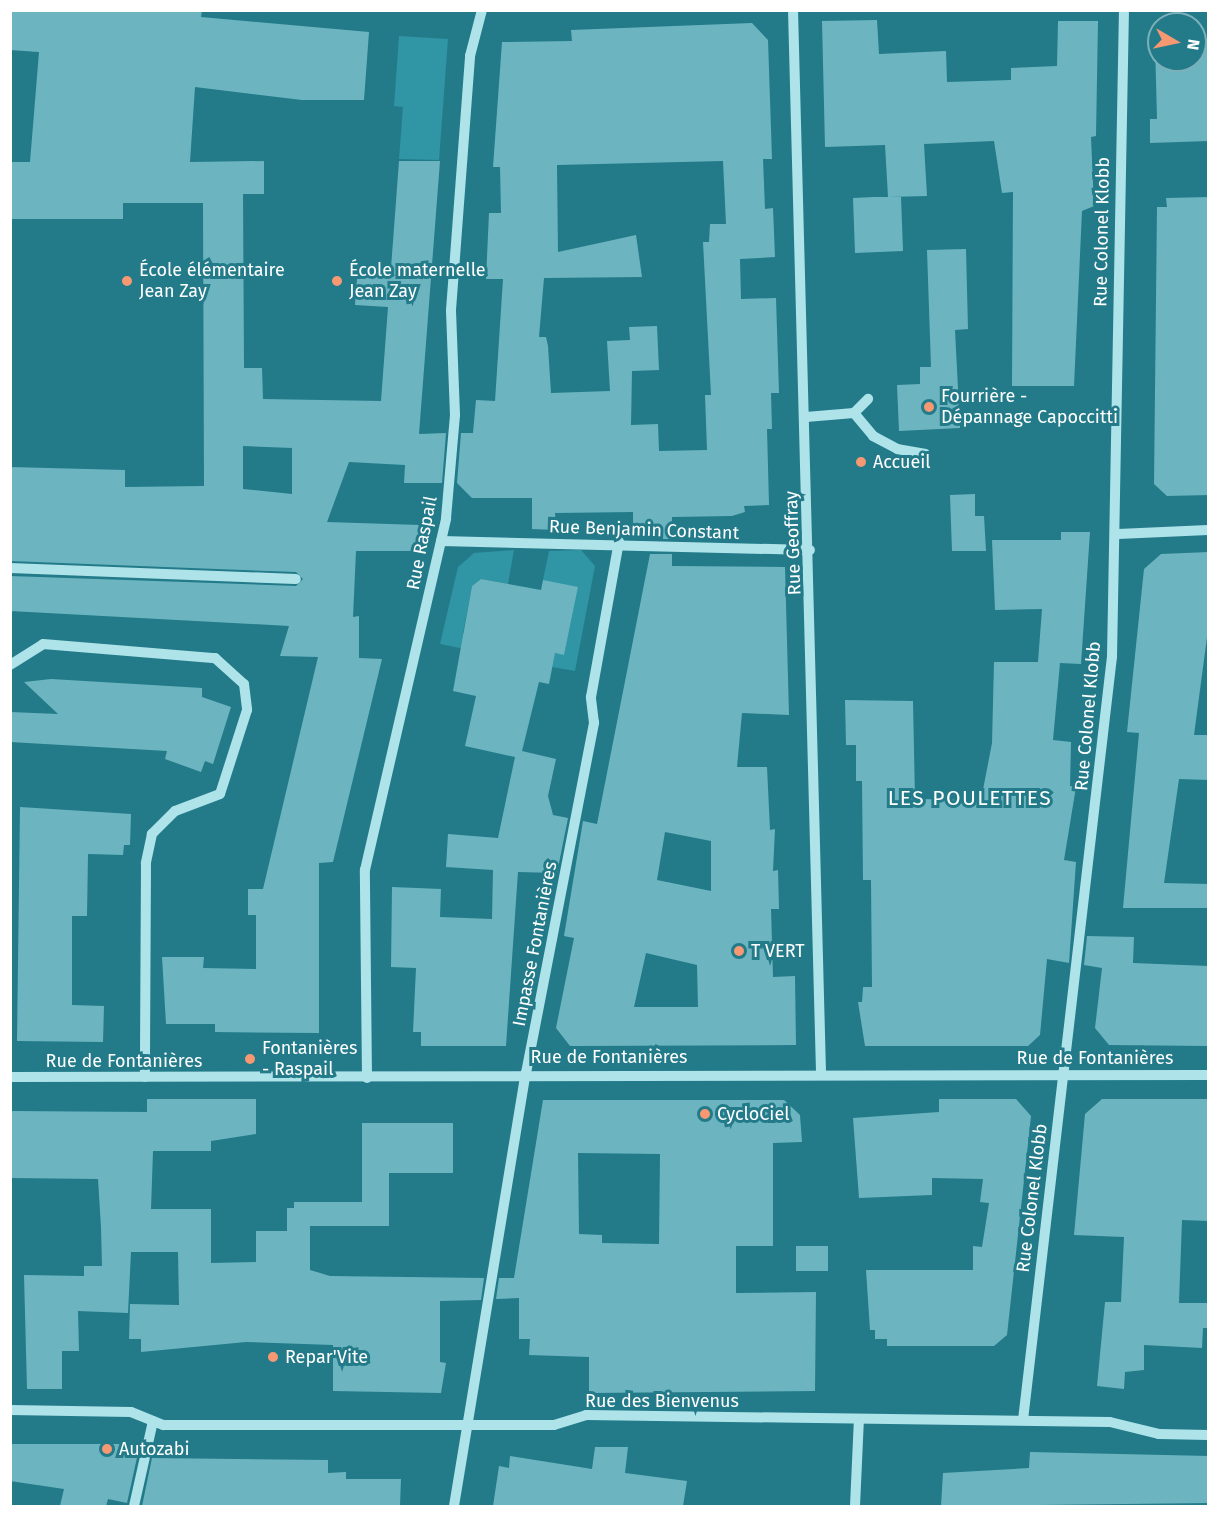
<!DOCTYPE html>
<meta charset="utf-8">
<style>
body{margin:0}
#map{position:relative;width:1219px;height:1517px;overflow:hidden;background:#237b8a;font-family:"Fira Sans",sans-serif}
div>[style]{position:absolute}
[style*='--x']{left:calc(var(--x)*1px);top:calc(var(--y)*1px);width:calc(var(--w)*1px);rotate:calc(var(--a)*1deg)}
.green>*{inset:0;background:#3095a4}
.building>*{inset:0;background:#6cb5c0;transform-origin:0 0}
.minor>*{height:10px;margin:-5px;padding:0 5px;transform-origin:5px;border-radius:5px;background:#afe3ea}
.dots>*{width:16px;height:16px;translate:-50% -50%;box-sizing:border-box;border:3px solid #237b8a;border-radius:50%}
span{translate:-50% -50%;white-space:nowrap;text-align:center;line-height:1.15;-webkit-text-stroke:6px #237b8a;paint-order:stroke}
.street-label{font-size:18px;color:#fff}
.poi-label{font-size:18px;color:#fff}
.left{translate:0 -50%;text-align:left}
.quarter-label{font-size:21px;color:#fff;letter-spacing:1.5px}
.frame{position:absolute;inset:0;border:12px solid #fff;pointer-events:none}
.north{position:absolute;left:1147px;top:12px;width:60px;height:60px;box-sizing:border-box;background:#237b8a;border:2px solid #7bb0b9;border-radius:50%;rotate:99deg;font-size:16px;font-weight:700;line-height:24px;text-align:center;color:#fff}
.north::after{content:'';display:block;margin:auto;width:21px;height:27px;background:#f69872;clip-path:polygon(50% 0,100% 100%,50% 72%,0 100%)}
</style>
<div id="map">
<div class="green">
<div style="clip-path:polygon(399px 36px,448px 39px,439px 160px,399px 159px,403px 107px,394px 106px)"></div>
<div style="clip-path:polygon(514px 550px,508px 584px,481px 579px,472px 586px,463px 633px,472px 635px,470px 650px,440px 644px,458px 567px,474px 553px)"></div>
<div style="clip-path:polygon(581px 550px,595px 566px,575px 671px,552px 667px,554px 653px,564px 654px,577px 591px,543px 580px,549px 551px)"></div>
</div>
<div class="building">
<div style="clip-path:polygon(evenodd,10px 10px,202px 10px,201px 17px,369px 32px,364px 100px,302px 100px,195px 87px,190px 162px,264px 161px,264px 194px,243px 194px,244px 368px,262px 368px,263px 399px,381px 401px,388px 307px,355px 305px,358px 266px,391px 268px,399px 161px,440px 161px,419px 434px,446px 433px,442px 483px,404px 483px,405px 465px,349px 462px,327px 522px,420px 525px,419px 551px,356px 551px,353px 617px,359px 616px,359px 658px,382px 659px,333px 862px,319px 863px,319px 1033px,215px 1032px,215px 1024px,166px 1024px,162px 957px,204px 957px,203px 968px,256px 969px,256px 915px,248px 915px,248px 889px,263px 889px,318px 657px,280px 656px,289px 626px,10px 611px,10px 576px,296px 586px,303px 579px,296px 572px,10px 561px,10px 467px,125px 470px,125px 487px,204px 486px,203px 203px,123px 203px,123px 219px,10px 219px,10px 162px,30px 162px,39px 52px,10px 50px,10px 10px,243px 446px,292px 448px,292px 494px,243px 489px,243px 446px)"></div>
<div style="clip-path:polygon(877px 20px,879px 54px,946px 51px,947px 82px,1011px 80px,1011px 68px,1057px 66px,1058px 21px,1098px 21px,1096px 136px,1091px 137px,1094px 206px,1082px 211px,1074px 386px,1012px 386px,1013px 192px,1002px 193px,994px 141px,924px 144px,927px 196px,888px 197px,885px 145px,825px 147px,822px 21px)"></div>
<div style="clip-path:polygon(evenodd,752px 23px,768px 40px,772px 159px,763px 159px,765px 209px,773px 208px,775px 257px,740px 259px,741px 299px,776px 298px,779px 393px,771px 393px,772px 429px,767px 429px,769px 505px,744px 506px,745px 512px,732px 516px,672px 517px,672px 539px,649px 539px,649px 531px,633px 531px,633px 512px,555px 513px,556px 530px,532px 529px,532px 498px,472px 498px,457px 483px,461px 433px,473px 433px,476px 400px,495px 401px,503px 279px,486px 279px,489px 213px,501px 213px,500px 167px,493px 167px,502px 42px,572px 41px,571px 30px,752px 23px,723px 161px,726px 224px,710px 224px,709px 242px,703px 242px,711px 395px,705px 395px,707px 450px,659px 451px,658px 424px,631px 425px,632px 371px,659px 370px,657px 326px,629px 327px,630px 340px,607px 341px,610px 391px,551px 393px,548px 346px,546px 337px,539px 337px,544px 278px,642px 277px,636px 235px,558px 252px,557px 165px,723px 161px)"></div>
<div style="clip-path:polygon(1195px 41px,1209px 41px,1209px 141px,1150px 143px,1150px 119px,1157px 119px,1155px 43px,1159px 60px,1195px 60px)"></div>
<div style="clip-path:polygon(874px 197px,901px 197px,903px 251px,855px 253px,853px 198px)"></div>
<div style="clip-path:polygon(1209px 197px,1209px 495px,1167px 496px,1154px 484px,1157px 207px,1167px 207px,1166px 198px)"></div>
<div style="clip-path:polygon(966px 249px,968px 329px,955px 330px,960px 428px,899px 431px,897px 385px,920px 384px,920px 367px,931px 367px,927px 250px)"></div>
<div style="clip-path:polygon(975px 494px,975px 516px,984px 516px,986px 551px,952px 551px,950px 495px)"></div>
<div style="clip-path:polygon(1061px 532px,1090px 532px,1081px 664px,1060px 663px,1053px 740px,1071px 742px,1070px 786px,1076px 787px,1064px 860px,1076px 862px,1069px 963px,1047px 959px,1040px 1035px,1028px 1046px,865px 1046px,858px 1002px,862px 1002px,863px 987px,872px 987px,871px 880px,863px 880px,862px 781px,856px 781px,856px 745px,846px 745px,845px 700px,913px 701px,915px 799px,981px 800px,992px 743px,994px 662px,1038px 662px,1042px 609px,995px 610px,992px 540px,1061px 540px)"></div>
<div style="clip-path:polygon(1209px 552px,1209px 622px,1194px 735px,1209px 735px,1209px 780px,1179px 779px,1164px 883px,1209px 884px,1209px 908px,1123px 908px,1139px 733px,1127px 732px,1144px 569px,1161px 554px)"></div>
<div style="clip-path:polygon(evenodd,650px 554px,672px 554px,672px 566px,785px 567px,789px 715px,742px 713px,737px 767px,767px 767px,770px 830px,775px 829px,773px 871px,778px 870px,779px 909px,771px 909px,773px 977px,795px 976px,796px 1045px,570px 1046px,556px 1028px,574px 938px,564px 936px,583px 821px,597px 824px,650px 554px,665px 832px,711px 841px,711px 891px,657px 880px,665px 832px,650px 554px,646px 953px,697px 965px,698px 1007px,634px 1007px,646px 953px)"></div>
<div style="clip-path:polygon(481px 579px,541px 590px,543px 580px,578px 587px,564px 655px,555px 653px,549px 684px,539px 682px,522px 751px,556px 759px,548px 796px,553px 815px,568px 818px,557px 873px,518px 872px,506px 1046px,421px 1046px,421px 1032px,413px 1032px,416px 968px,391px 967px,392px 887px,441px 889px,440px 917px,492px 919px,493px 870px,446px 867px,448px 834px,498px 838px,515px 757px,465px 746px,476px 696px,453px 691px,472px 586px)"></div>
<div style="clip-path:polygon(51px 679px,202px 688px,202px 697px,231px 707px,213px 764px,205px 761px,201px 772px,165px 759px,167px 751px,10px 742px,10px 712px,58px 714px,24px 682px)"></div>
<div style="clip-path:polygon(20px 807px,131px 814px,130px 845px,124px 845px,123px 855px,88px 854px,87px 916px,72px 916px,72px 1005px,104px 1006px,103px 1042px,17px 1041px)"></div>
<div style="clip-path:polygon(1087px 936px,1134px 937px,1133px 963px,1209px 966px,1209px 1046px,1109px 1045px,1095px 1028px,1102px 968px,1084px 965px)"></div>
<div style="clip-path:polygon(147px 1099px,256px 1099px,256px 1134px,211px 1141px,211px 1151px,153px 1151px,151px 1209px,211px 1209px,211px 1263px,256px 1262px,256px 1231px,287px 1231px,287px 1208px,294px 1208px,294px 1202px,362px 1202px,362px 1123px,453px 1123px,453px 1173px,389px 1173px,389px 1226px,310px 1226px,310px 1270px,330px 1276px,484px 1278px,481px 1300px,440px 1301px,440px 1362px,446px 1363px,441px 1393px,333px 1391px,333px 1345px,246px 1342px,141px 1352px,141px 1339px,129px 1339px,130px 1304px,179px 1305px,178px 1252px,131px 1252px,128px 1313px,78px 1311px,79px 1351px,62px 1351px,62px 1389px,27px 1389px,24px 1275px,84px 1276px,84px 1266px,102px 1266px,101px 1227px,98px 1179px,10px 1178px,10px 1111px,147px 1112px)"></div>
<div style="clip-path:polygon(939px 1099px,1016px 1099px,1031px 1116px,1007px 1335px,994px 1346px,887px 1346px,887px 1339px,875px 1339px,875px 1330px,870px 1330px,866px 1270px,973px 1270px,973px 1246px,982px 1247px,989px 1203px,980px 1202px,983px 1179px,932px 1178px,932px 1195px,859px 1198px,853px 1118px,939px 1112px)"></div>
<div style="clip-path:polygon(1102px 1099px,1209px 1099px,1209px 1221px,1182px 1220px,1179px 1303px,1209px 1303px,1209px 1328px,1203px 1328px,1202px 1348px,1144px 1345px,1144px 1370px,1125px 1372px,1124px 1389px,1097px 1386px,1105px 1302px,1121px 1302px,1124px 1237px,1074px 1235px,1085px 1114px)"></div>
<div style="clip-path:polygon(evenodd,543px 1100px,784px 1100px,800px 1115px,802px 1142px,773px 1143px,773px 1246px,736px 1246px,736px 1293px,816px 1292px,815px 1391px,589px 1393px,589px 1357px,529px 1355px,530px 1339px,519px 1339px,519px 1298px,496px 1299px,499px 1278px,514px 1278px,543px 1100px,578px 1153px,660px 1154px,659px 1244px,602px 1243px,602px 1235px,579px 1234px,578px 1153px)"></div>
<div style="left:828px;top:1246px;width:25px;height:32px;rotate:90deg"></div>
<div style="clip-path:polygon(10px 1444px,140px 1444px,127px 1503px,108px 1499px,106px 1506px,60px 1506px,64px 1489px,10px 1481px)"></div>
<div style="clip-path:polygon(595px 1447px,628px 1447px,625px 1473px,687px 1481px,683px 1506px,493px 1506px,499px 1466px,509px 1468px,510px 1456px,592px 1469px)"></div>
<div style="clip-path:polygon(1030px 1452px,1209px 1456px,1209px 1503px,941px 1506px,943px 1473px,1029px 1468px)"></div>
<div style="clip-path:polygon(152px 1458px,328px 1460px,328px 1473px,346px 1472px,346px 1479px,401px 1479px,400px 1506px,142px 1506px)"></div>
</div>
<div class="minor">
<div style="--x:793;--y:10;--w:1065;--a:88.49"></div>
<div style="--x:854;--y:413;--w:20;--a:-45"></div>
<div style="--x:806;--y:417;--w:48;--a:-4.8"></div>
<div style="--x:854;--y:413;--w:30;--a:50"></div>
<div style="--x:873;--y:436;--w:27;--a:28"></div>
<div style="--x:897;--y:449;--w:29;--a:10"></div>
<div style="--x:1118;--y:534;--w:90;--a:-2.5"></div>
<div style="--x:441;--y:541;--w:369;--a:1.4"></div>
<div style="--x:10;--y:568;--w:286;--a:2.2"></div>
<div style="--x:10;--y:665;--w:39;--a:-32"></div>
<div style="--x:43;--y:644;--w:173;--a:4.7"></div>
<div style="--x:215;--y:658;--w:39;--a:42"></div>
<div style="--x:244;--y:684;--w:26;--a:83"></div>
<div style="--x:247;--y:710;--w:88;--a:107.8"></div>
<div style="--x:220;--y:794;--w:48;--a:159.3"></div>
<div style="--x:175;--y:811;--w:33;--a:135"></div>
<div style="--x:152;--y:834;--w:30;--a:102"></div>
<div style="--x:146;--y:863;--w:214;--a:90.3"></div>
<div style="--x:10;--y:1077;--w:1198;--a:-0.1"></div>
<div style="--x:367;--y:1078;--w:208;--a:-90.6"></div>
<div style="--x:365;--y:870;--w:361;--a:-77"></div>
<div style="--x:446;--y:518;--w:103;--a:-85"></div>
<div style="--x:455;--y:415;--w:105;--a:-92.2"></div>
<div style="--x:451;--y:310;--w:255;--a:-85.7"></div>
<div style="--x:470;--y:56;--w:48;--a:-75.4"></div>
<div style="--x:10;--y:1410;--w:121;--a:0.9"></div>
<div style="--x:131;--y:1412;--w:35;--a:22"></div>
<div style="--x:163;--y:1425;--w:391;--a:0"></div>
<div style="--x:554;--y:1425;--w:34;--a:-17"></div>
<div style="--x:586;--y:1415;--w:524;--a:0.77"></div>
<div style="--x:1110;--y:1422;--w:50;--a:13.8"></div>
<div style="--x:1159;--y:1434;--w:49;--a:1.2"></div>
<div style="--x:1023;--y:1420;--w:768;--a:-83.35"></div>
<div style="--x:1112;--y:657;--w:647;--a:-88.94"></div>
<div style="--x:134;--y:1506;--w:87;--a:-77.4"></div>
<div style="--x:454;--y:1506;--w:439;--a:-80.6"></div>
<div style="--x:526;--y:1073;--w:357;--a:-79"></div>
<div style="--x:594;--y:723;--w:26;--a:-97"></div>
<div style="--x:591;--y:697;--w:158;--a:-79.8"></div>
<div style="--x:855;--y:1506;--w:87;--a:-87.4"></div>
</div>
<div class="dots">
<div style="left:127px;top:281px;background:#f69872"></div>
<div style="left:337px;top:281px;background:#f69872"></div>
<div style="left:929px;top:407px;background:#f69872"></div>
<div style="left:861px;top:462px;background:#f69872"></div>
<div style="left:739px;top:951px;background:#f69872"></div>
<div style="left:250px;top:1059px;background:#f69872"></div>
<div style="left:705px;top:1114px;background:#f69872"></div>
<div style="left:273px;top:1357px;background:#f69872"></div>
<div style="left:107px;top:1449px;background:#f69872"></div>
</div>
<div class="street-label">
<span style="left:1102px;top:232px;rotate:-89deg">Rue Colonel Klobb</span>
<span style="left:644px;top:530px;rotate:2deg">Rue Benjamin Constant</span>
<span style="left:422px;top:543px;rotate:-79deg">Rue Raspail</span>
<span style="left:793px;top:543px;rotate:-92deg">Rue Geoffray</span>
<span style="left:1088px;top:716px;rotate:-85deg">Rue Colonel Klobb</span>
<span style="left:535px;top:944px;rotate:-79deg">Impasse Fontanières</span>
<span style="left:609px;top:1057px">Rue de Fontanières</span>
<span style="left:1095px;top:1058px">Rue de Fontanières</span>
<span style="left:124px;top:1061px">Rue de Fontanières</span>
<span style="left:1032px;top:1198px;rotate:-83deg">Rue Colonel Klobb</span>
<span style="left:662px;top:1401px">Rue des Bienvenus</span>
</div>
<div class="poi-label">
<span class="left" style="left:139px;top:281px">École élémentaire<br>Jean Zay</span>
<span class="left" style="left:349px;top:281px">École maternelle<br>Jean Zay</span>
<span class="left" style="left:941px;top:407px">Fourrière -<br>Dépannage Capoccitti</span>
<span class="left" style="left:873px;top:462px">Accueil</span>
<span class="left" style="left:751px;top:951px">T VERT</span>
<span class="left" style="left:262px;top:1059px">Fontanières<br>- Raspail</span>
<span class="left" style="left:717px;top:1114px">CycloCiel</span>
<span class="left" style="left:285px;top:1357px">Repar'Vite</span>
<span class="left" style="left:119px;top:1449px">Autozabi</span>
</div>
<div class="quarter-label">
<span style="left:970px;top:798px">LES POULETTES</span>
</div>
<div class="frame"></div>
<div class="north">N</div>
</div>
